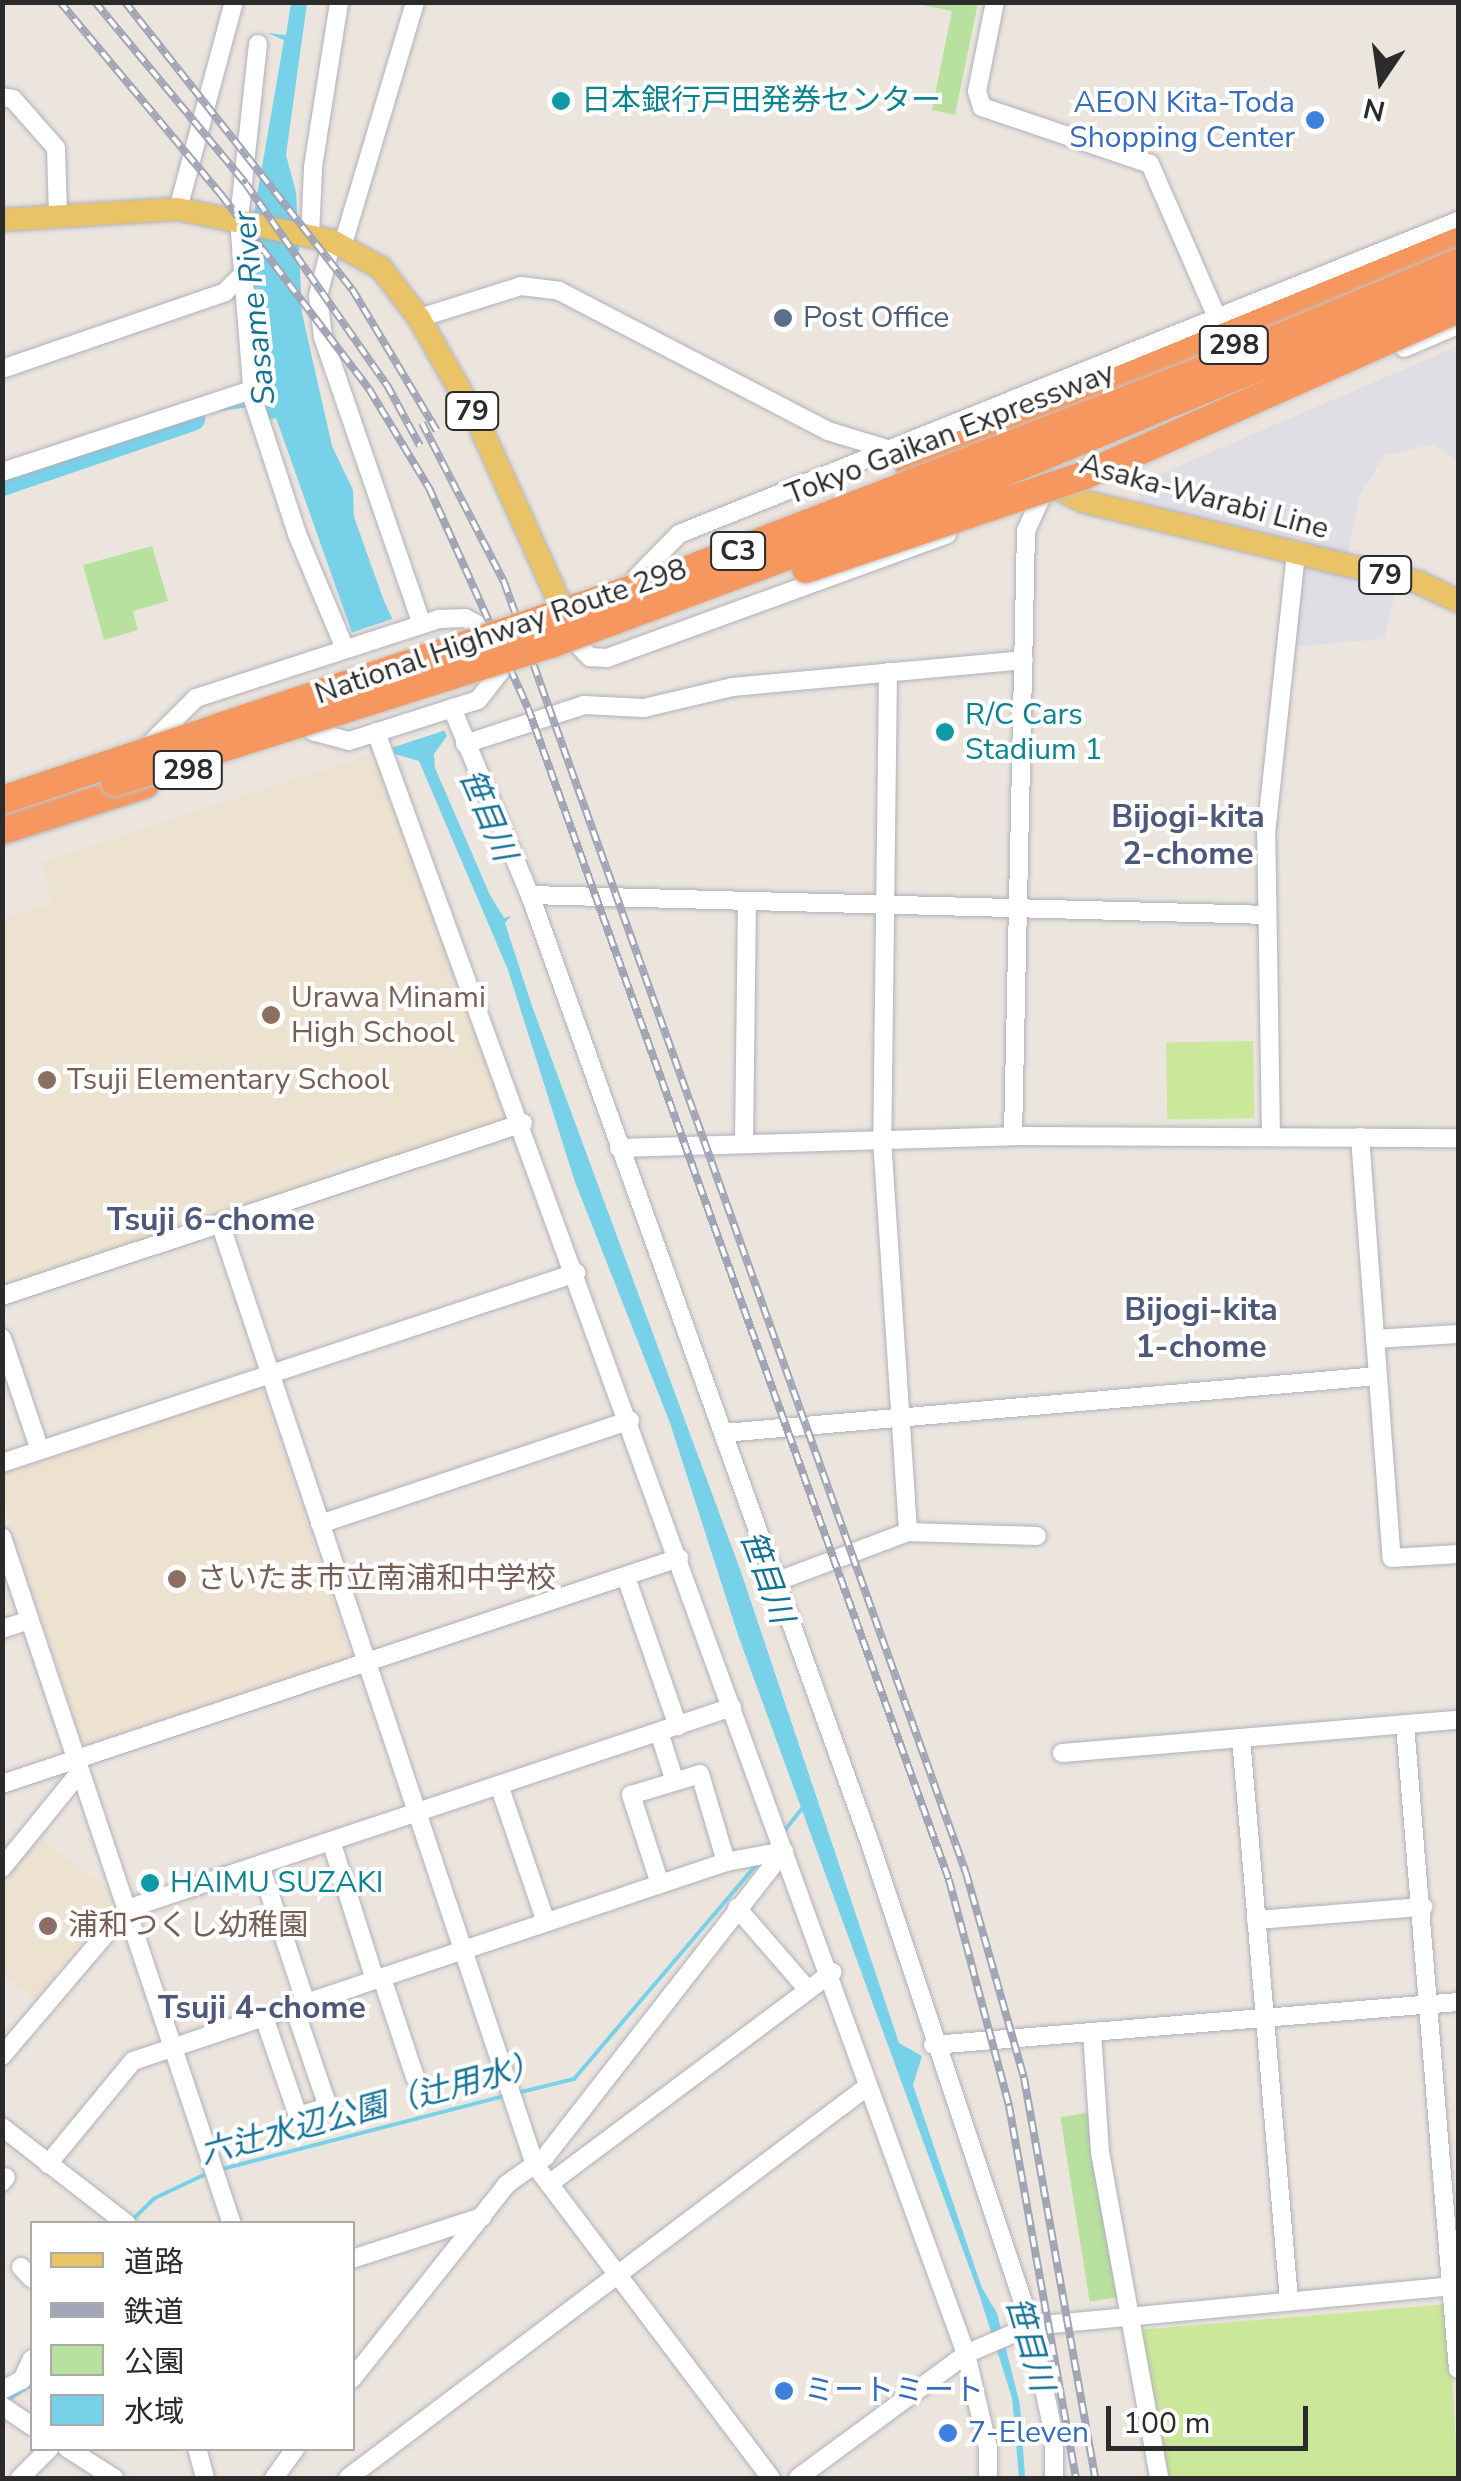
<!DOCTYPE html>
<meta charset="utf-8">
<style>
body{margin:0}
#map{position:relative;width:1461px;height:2481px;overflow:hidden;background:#ece5de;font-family:"Nunito Sans","Noto Sans JP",sans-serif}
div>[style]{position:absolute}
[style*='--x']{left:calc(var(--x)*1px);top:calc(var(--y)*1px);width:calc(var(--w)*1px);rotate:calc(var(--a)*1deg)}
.industrial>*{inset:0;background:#e0dee5}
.education>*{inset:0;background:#ede1cf}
.green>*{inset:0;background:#b8e09e;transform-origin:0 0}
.pitch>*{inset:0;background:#cbe79a;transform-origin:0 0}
.water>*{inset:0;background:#77d2e9}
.pier>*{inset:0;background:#ece5de}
.stream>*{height:4px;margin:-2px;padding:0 2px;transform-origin:2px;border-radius:2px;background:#77d2e9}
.river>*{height:25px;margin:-12.5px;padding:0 12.5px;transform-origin:12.5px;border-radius:12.5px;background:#77d2e9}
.roads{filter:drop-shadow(0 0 2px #afb1bb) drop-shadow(0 0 2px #afb1bb)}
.minor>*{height:18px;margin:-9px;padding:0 9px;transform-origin:9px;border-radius:9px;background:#fff}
.major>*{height:22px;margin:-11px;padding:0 11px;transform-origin:11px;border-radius:11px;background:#eac366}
.highway>*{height:28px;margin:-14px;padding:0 14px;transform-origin:14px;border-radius:14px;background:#f6975f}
.rail>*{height:8px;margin-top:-4px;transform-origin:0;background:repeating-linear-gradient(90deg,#fff 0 11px,#a1a5b5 0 22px);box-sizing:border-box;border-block:2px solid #a1a5b5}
.bridges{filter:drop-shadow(0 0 2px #c4c4c4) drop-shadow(0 0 2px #c4c4c4)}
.highway-bridge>*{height:28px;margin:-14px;padding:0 14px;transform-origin:14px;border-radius:14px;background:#f6975f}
.dots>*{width:28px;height:28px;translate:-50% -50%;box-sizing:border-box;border:5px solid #fff;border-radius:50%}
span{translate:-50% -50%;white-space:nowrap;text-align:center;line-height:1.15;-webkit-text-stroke:8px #fff;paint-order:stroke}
.shield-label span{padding:2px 8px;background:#fff;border:2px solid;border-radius:8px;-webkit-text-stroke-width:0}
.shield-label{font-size:28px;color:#2b2b2b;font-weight:700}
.culture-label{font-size:30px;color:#0d838f}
.left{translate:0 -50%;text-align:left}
.shop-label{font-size:30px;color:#366cbe}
.right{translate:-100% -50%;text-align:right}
.service-label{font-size:30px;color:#4e5e75}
.street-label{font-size:30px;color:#2b2b2b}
.education-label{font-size:30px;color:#785e54}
.water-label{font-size:32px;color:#147297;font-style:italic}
.neighbourhood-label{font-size:32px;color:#4e587a;font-weight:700}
.frame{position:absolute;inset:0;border:5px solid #2b2b2b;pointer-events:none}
.legend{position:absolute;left:30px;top:2221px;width:325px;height:230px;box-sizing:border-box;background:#fff;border:2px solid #aaa;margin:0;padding:12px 18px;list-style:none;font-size:30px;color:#2b2b2b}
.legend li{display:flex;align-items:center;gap:20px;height:50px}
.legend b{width:50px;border:2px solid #aaa}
.north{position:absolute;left:1331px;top:30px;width:100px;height:100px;-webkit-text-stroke:8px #fff;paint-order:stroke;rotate:193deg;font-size:28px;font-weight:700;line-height:40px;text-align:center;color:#2b2b2b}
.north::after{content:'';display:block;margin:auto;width:35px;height:45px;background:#2b2b2b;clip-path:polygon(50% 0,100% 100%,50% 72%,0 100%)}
.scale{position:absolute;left:1106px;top:2406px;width:202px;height:45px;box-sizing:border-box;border:5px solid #2b2b2b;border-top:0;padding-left:12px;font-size:30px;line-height:35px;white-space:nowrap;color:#2b2b2b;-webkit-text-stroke:8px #fff;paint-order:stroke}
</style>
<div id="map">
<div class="industrial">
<div style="clip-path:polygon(1458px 346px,1458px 461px,1434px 444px,1384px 456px,1360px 496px,1347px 557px,1139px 503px,1139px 483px)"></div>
<div style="clip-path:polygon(1304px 564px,1397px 586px,1384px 639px,1290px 647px)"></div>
</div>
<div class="education">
<div style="clip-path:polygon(375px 753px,509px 1119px,370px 1167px,355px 1161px,329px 1170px,324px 1182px,3px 1288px,2px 919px,53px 903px,43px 862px)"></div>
<div style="clip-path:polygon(261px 1385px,352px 1659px,83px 1745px,3px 1499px,2px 1470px)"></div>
<div style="clip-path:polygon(37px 1836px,108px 1889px,113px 1903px,34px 1999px,3px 1973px,2px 1879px)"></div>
</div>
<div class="green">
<div style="clip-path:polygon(912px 3px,978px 3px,955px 115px,932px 110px,952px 11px)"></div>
<div style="clip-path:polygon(152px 546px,168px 601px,133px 611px,138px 630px,104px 640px,83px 565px)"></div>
<div style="left:1092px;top:2112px;width:187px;height:32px;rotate:81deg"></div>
</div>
<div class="pitch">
<div style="left:1253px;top:1041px;width:77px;height:87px;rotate:89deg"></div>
<div style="clip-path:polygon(1448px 2304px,1458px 2478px,1164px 2478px,1138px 2330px)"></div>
</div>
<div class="water">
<div style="clip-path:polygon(291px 3px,307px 3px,286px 155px,296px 192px,302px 313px,332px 446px,353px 490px,354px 517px,384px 601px,447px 736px,434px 754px,435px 768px,490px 895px,504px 918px,511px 916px,505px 923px,532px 1006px,741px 1572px,899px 2043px,922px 2056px,913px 2085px,982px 2288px,997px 2313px,1020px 2405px,1025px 2478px,1019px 2478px,1012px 2398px,979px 2294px,739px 1638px,670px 1423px,575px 1182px,508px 970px,419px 761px,395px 754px,276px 418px,265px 421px,259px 400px,269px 396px,253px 299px,254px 213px,284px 40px,267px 33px,286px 35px)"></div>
</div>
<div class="pier">
<div style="clip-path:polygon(398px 617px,446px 730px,388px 749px,347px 634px)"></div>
</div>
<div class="stream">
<div style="--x:220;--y:409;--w:29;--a:-8"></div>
<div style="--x:782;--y:1834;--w:36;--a:-52"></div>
<div style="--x:517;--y:2093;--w:59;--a:-13.8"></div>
<div style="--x:574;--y:2079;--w:282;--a:-49.6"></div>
<div style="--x:222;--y:2169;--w:295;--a:-14.5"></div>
<div style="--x:132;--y:2220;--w:32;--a:-44"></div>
<div style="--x:155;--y:2198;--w:59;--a:-25.3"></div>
<div style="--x:6;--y:2401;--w:31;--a:-33"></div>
</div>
<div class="river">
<div style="--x:2;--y:483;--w:201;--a:-18.9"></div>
</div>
<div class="roads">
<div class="minor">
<div style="--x:995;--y:2;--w:91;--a:101.4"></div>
<div style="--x:977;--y:91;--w:17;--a:73"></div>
<div style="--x:982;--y:107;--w:177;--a:18.7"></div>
<div style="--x:1150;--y:164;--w:170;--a:66.4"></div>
<div style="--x:258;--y:44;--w:177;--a:96.2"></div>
<div style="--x:239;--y:220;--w:180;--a:85.5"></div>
<div style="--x:253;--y:399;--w:142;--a:71.9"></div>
<div style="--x:297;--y:534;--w:125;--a:67.3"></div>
<div style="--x:2;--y:97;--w:11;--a:10"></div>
<div style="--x:13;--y:99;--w:65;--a:48.7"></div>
<div style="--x:56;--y:148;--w:69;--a:88.3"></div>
<div style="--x:178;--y:209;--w:214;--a:-74.9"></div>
<div style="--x:310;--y:237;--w:70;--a:-87.5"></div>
<div style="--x:313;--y:167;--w:167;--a:-81"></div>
<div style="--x:332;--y:241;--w:57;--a:104.3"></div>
<div style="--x:318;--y:296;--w:41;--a:83"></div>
<div style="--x:323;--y:337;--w:304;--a:71"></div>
<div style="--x:343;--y:244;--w:252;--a:-73.4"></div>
<div style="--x:419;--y:318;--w:107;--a:-17.4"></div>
<div style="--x:521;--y:286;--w:38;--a:7"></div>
<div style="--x:559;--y:291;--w:303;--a:27.5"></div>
<div style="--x:828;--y:431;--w:65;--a:17"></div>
<div style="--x:1404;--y:348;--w:59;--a:-23.1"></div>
<div style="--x:2;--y:369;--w:236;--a:-19"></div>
<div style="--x:225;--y:292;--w:23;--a:-45"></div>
<div style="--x:2;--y:472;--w:265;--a:-18.2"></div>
<div style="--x:635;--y:579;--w:63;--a:-45.6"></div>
<div style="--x:679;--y:534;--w:840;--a:-21.89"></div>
<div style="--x:579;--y:646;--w:16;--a:45"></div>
<div style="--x:590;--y:657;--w:17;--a:3"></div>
<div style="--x:607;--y:658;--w:362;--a:-20"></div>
<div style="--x:888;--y:672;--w:467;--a:90.7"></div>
<div style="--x:882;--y:1139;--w:394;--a:86.2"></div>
<div style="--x:452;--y:708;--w:203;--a:67.4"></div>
<div style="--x:530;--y:895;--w:1004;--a:70.27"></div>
<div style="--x:869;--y:1840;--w:512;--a:71.57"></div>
<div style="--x:1031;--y:2326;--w:112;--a:78.2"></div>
<div style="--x:1054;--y:2436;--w:42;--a:90"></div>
<div style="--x:312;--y:731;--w:38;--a:15"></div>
<div style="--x:349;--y:741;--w:135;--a:-17.6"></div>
<div style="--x:478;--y:700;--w:37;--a:-52"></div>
<div style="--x:376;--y:732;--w:1726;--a:70.01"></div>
<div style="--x:966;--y:2354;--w:97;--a:76.8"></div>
<div style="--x:988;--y:2448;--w:30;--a:90"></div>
<div style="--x:150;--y:744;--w:65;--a:-45"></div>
<div style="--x:196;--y:698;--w:256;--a:-18"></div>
<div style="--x:439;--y:619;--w:26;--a:-2"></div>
<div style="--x:465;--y:618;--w:27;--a:28"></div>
<div style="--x:465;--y:744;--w:125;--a:-18.1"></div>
<div style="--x:584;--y:705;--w:60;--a:2.9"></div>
<div style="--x:644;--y:708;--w:91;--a:-13.3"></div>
<div style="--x:733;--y:687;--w:292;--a:-5.3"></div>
<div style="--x:530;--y:895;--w:737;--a:1.55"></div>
<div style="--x:1013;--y:1136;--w:605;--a:-88.77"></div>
<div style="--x:1026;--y:531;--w:44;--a:-65.8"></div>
<div style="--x:1271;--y:1137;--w:303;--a:-90.9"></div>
<div style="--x:1266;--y:834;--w:283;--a:-83.9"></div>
<div style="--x:1360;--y:1137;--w:422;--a:85.7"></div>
<div style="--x:1392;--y:1558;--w:66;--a:-3.5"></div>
<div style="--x:744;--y:1144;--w:240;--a:-89.3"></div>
<div style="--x:619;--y:1148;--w:394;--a:-1.7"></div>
<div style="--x:1013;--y:1136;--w:445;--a:0.3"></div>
<div style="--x:220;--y:1223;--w:993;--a:71.51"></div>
<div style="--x:535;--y:2165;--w:392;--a:53"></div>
<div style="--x:2;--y:1296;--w:549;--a:-18.37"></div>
<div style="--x:2;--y:1338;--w:118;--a:71.3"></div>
<div style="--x:1375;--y:1339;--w:83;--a:-3.4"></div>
<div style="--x:724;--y:1433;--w:656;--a:-4.98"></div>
<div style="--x:2;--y:1463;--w:605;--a:-18.32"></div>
<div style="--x:320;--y:1524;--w:327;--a:-18.5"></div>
<div style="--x:2;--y:1537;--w:724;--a:71.49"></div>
<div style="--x:626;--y:1577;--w:158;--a:70.8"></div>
<div style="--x:775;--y:1582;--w:142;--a:-20.6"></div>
<div style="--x:908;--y:1532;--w:129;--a:1.8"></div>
<div style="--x:2;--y:1629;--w:29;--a:-18"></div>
<div style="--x:1405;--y:1725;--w:646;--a:85.3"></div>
<div style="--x:659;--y:1732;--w:52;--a:72.3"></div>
<div style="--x:1241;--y:1738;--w:564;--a:85.12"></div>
<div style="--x:1062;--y:1753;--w:397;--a:-4.8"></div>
<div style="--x:2;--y:1784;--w:714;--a:-18.46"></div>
<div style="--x:499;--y:1785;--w:145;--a:71.1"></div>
<div style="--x:331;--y:1841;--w:146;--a:72.4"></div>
<div style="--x:260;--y:1865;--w:145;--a:71.6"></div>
<div style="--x:2;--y:1868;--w:124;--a:-50.9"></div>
<div style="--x:660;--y:1884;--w:94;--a:-108"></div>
<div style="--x:631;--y:1795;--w:72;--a:-16.9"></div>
<div style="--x:700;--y:1774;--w:92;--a:73.5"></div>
<div style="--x:737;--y:1908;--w:108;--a:49.1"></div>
<div style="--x:1256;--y:1920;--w:168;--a:-4.5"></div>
<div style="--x:382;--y:1978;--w:104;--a:71.6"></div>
<div style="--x:264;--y:2017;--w:105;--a:71"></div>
<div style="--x:298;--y:2116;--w:31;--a:-17"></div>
<div style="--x:328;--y:2107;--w:106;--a:-108.8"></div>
<div style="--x:1092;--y:2032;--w:120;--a:86.2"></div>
<div style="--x:1100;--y:2152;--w:331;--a:79.7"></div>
<div style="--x:933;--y:2045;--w:527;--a:-4.68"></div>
<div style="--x:2;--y:2056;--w:193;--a:-49.6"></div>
<div style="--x:127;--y:1909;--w:638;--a:-18.46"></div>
<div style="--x:2;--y:2127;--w:158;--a:37.8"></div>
<div style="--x:48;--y:2164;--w:134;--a:-50.5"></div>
<div style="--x:133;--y:2061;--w:625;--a:-18.55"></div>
<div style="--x:726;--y:1862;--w:59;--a:-10.7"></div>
<div style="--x:2;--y:2182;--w:6;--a:-51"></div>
<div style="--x:549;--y:2184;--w:354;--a:-36.8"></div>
<div style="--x:352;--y:2259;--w:137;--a:-17.9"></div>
<div style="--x:21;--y:2267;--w:16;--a:47"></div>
<div style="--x:352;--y:2379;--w:249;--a:-51.5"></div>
<div style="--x:507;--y:2184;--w:47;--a:-35.4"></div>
<div style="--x:545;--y:2157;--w:388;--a:-52"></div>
<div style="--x:2;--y:2390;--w:22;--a:-27"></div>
<div style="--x:22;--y:2380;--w:23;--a:-65"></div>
<div style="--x:2;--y:2406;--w:36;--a:34"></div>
<div style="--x:67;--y:2448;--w:56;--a:32.6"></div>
<div style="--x:197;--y:2448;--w:31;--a:75"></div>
<div style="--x:20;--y:2478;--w:42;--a:-45"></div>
<div style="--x:274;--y:2478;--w:37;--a:-54"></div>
<div style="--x:348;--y:2478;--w:651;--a:-37.01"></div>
<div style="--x:798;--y:2478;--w:209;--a:-36.4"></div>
<div style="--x:966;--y:2354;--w:71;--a:-23.3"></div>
<div style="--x:1031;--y:2326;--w:429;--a:-5.4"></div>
</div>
<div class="major">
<div style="--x:2;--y:220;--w:176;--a:-3.6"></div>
<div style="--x:178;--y:209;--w:157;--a:11.7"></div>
<div style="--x:332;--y:241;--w:56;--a:28.9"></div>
<div style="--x:381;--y:268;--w:63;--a:52.8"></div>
<div style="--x:419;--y:318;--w:122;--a:60.5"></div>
<div style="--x:479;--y:424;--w:222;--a:65.7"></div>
<div style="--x:1019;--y:449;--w:46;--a:49.4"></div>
<div style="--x:1049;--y:484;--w:37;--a:27"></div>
<div style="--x:1082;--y:501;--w:346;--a:13.6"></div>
<div style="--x:1418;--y:582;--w:44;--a:25.4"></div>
</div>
<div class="highway">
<div style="--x:910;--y:466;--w:592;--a:-22.23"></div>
<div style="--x:2;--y:830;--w:150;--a:-17.8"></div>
</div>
</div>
<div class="rail">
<div style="--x:60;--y:2;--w:253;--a:50.1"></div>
<div style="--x:222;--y:196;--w:243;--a:52.7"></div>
<div style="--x:369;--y:389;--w:116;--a:58.8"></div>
<div style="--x:429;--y:488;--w:241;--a:65.8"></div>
<div style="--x:528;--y:708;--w:1245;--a:70.24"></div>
<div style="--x:949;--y:1880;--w:234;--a:75.1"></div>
<div style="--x:1009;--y:2106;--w:378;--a:79.8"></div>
<div style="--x:95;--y:2;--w:236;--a:50.3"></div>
<div style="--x:246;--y:184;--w:246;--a:55"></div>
<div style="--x:387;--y:385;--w:69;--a:61.6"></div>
<div style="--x:125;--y:2;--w:366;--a:51.7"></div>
<div style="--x:352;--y:289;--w:165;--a:59.1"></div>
<div style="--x:422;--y:423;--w:179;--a:62.7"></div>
<div style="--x:504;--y:582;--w:1371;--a:70.31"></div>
<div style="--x:966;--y:1873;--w:213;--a:74.2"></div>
<div style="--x:1024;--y:2078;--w:406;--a:79.9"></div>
</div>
<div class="bridges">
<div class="highway-bridge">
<div style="--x:806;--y:569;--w:294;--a:-18.6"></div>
<div style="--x:1085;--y:475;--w:408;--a:-24"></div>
<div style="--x:115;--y:782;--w:457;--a:-17.6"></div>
<div style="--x:551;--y:644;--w:402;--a:-20.4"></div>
<div style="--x:928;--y:504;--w:574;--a:-22.54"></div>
<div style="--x:2;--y:800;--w:706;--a:-18.49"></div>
<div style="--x:672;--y:576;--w:560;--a:-21.16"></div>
<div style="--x:1194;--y:374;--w:286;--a:-22.8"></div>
</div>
</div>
<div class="dots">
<div style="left:561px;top:101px;background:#0f9aa8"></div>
<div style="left:1315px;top:120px;background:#3f7fe0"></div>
<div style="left:783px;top:318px;background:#5c6f8a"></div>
<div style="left:945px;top:732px;background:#0f9aa8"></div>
<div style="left:271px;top:1015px;background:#8d6e63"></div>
<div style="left:47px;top:1080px;background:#8d6e63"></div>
<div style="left:177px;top:1579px;background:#8d6e63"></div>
<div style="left:150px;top:1883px;background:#0f9aa8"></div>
<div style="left:48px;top:1926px;background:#8d6e63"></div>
<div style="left:784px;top:2391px;background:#3f7fe0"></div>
<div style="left:948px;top:2433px;background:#3f7fe0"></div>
</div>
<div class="shield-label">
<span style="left:1234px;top:345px">298</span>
<span style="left:472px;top:411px">79</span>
<span style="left:738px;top:551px">C3</span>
<span style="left:1385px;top:575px">79</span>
<span style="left:188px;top:770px">298</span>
</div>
<div class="culture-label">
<span class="left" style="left:581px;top:101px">日本銀行戸田発券センター</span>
<span class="left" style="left:965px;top:732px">R/C Cars<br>Stadium 1</span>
<span class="left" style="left:170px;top:1883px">HAIMU SUZAKI</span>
</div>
<div class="shop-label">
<span class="right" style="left:1295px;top:120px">AEON Kita-Toda<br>Shopping Center</span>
<span class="left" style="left:804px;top:2391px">ミートミート</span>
<span class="left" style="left:968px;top:2433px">7-Eleven</span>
</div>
<div class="service-label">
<span class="left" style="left:803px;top:318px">Post Office</span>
</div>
<div class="street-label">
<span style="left:950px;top:434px;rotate:-21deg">Tokyo Gaikan Expressway</span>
<span style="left:1204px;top:497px;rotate:15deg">Asaka-Warabi Line</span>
<span style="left:501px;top:632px;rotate:-19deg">National Highway Route 298</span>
</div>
<div class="education-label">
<span class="left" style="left:291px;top:1015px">Urawa Minami<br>High School</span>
<span class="left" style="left:67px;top:1080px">Tsuji Elementary School</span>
<span class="left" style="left:197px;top:1579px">さいたま市立南浦和中学校</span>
<span class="left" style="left:68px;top:1926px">浦和つくし幼稚園</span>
</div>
<div class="water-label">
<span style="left:255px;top:308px;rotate:-96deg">Sasame River</span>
<span style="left:487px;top:815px;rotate:67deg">笹目川</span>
<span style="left:766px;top:1577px;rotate:70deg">笹目川</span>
<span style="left:371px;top:2109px;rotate:-15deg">六辻水辺公園（辻用水）</span>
<span style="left:1029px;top:2344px;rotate:74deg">笹目川</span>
</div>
<div class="neighbourhood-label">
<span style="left:1188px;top:836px">Bijogi-kita<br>2-chome</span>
<span style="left:211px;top:1220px">Tsuji 6-chome</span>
<span style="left:1201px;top:1329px">Bijogi-kita<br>1-chome</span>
<span style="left:262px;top:2008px">Tsuji 4-chome</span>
</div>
<div class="frame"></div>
<ul class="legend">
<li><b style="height:12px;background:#eac366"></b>道路</li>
<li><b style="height:12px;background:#a1a5b5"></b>鉄道</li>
<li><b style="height:28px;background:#b8e09e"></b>公園</li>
<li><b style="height:28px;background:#77d2e9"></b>水域</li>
</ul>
<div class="north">N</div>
<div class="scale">100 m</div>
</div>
